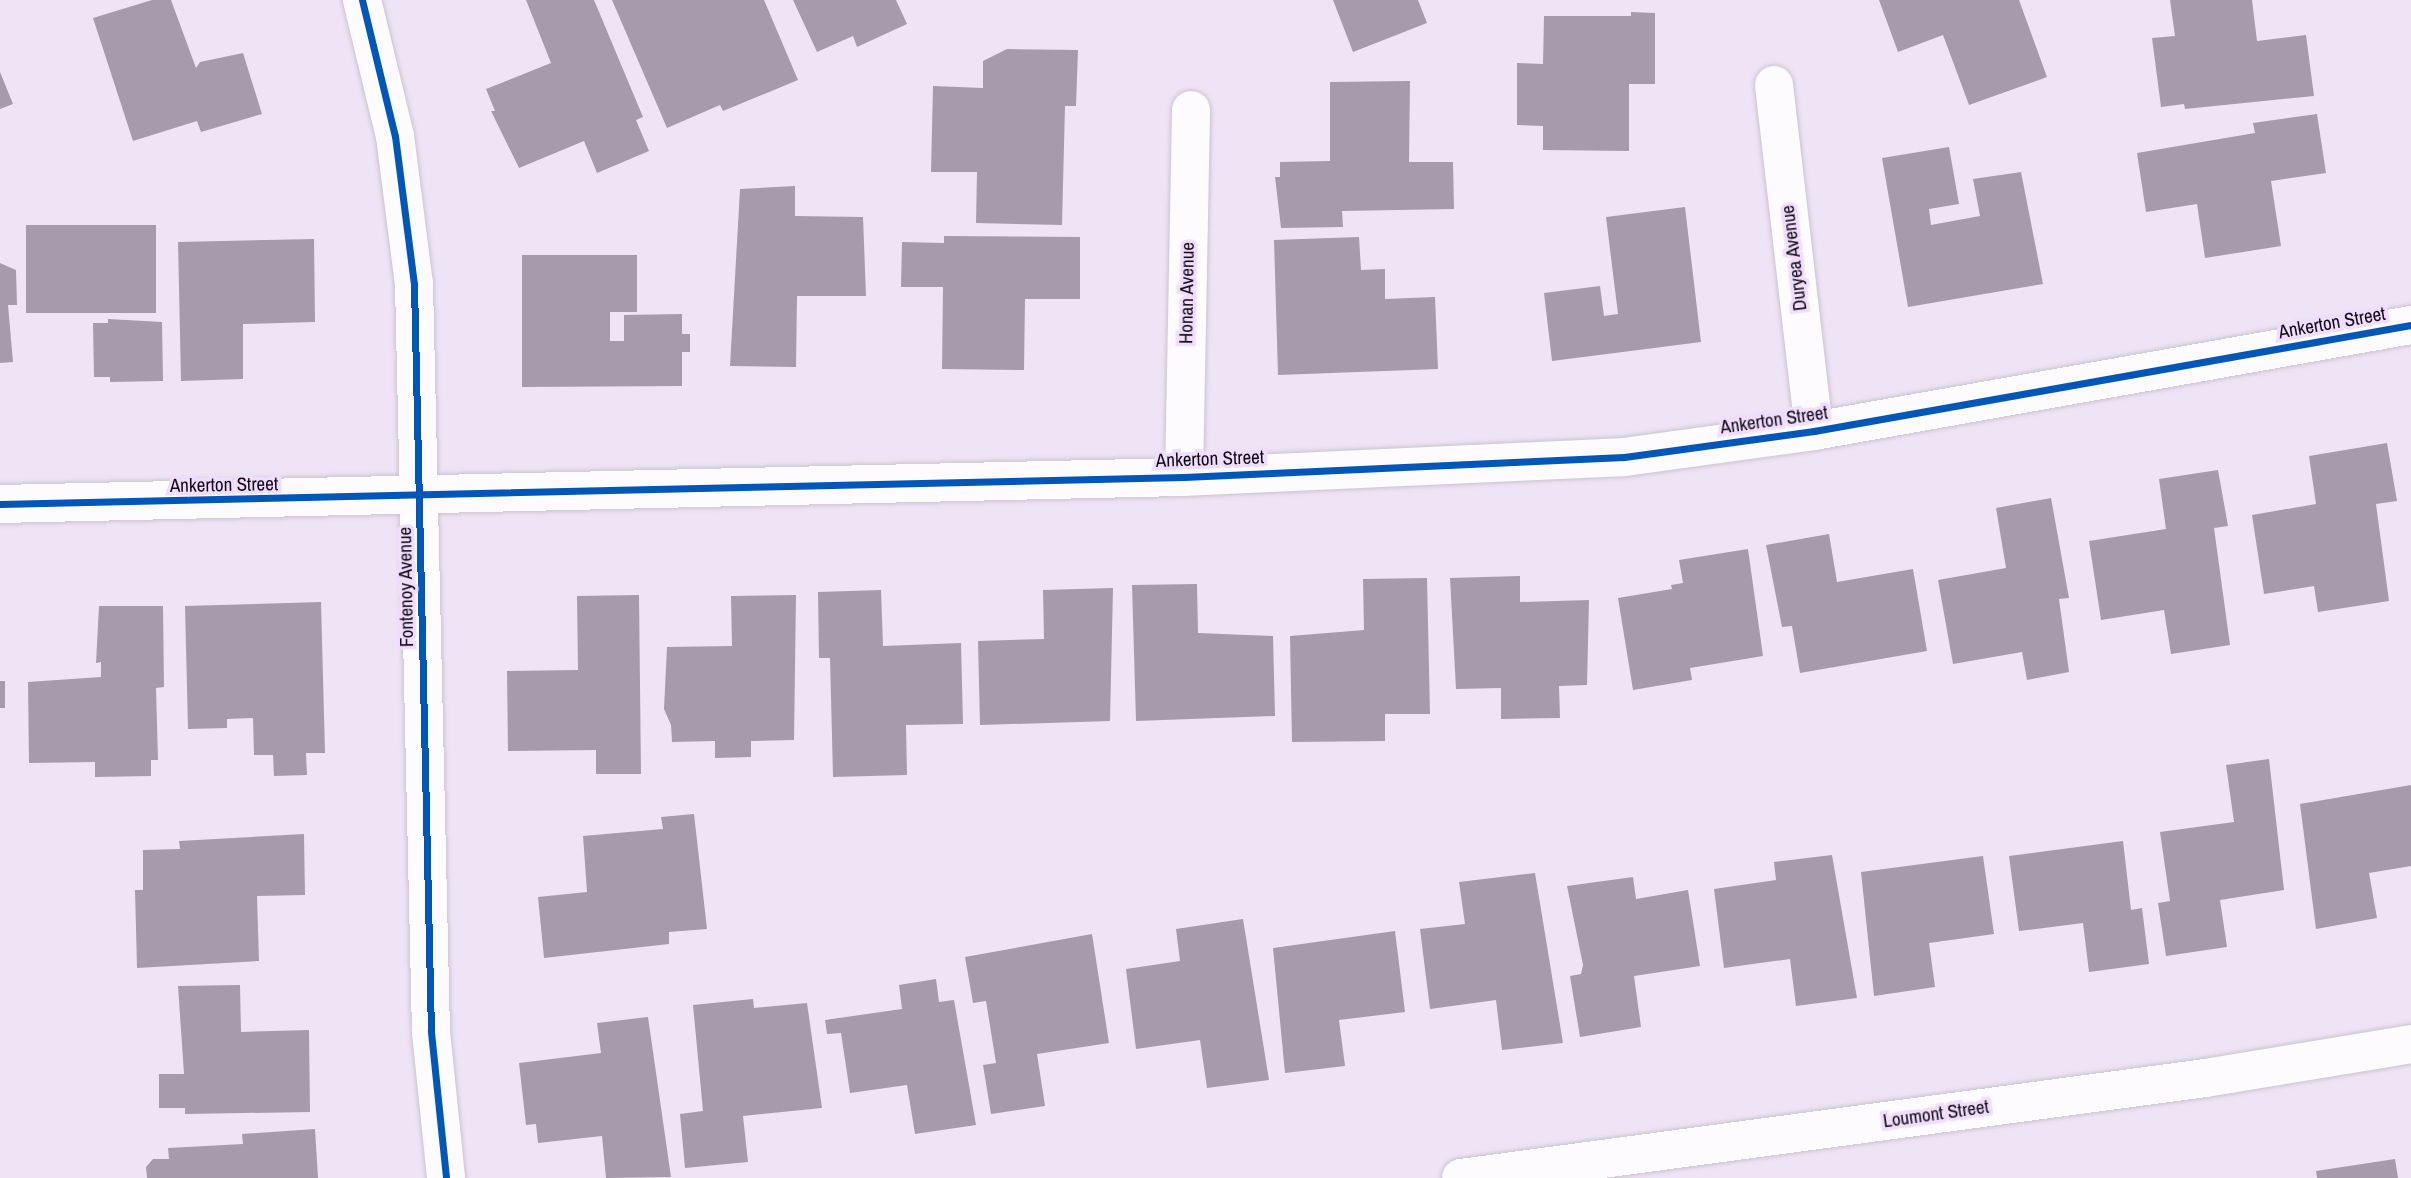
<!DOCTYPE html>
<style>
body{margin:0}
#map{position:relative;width:2411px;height:1178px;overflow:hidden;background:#efe4f5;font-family:"Archivo Narrow",sans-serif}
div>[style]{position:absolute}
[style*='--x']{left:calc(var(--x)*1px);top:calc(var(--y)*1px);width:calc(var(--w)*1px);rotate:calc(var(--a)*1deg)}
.building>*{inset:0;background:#a69aad;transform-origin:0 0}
.roads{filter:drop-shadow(0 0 2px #cbc3d0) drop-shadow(0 0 2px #cbc3d0)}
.street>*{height:38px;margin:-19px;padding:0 19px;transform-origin:19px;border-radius:19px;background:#fdfbfe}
.cycleway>*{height:7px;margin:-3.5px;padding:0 3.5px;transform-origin:3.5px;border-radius:3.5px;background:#0057b8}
span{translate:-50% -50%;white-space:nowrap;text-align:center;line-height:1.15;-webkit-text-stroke:7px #f0ddfc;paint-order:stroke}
.street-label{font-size:19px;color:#0f0913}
</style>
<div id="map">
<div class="building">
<div style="clip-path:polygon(152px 0,171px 0,196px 68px,200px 62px,243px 53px,262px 114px,201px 132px,197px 121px,133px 141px,93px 18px)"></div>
<div style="clip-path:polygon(526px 0,594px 0,643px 117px,636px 120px,649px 151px,597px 173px,584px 141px,519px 168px,491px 111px,495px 111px,486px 89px,551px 63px)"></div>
<div style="clip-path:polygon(612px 0,764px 0,798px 80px,723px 111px,720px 105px,667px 128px)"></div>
<div style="clip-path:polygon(793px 0,896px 0,907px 24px,857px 47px,853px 36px,817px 52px)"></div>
<div style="clip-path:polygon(1333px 0,1418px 0,1427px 23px,1353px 52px)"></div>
<div style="clip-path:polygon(1879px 0,2019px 0,2047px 77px,1969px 105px,1943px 35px,1898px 52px)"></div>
<div style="clip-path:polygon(2170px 0,2252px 0,2257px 41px,2306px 35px,2314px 96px,2185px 109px,2184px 104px,2161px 107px,2152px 38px,2175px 36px)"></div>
<div style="clip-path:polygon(1631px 12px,1655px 13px,1655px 84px,1629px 84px,1629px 151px,1543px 150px,1543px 126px,1517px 125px,1517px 63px,1543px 64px,1544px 16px,1631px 16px)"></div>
<div style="clip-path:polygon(1007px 49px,1078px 50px,1076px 106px,1065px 106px,1062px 225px,976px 223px,977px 172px,931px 172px,933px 86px,983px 88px,983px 61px)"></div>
<div style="clip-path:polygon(0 72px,13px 104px,0 109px)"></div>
<div style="clip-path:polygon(1410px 81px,1409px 162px,1453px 162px,1454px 209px,1342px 211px,1343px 227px,1281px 228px,1275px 177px,1280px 177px,1280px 162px,1330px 161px,1330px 82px)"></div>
<div style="clip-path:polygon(2317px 114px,2326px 173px,2271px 181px,2281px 246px,2205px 258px,2197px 204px,2146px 212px,2137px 153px,2255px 133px,2253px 123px)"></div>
<div style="clip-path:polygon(1949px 147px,1959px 204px,1929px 209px,1931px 225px,1980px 216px,1973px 179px,2021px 172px,2043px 284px,1908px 307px,1882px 158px)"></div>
<div style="clip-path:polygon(795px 186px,795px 216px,863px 217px,866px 296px,797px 296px,796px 367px,730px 366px,740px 189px)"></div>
<div style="clip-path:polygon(1685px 207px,1701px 342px,1552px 361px,1544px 293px,1600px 286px,1604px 316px,1618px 314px,1606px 217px)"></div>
<div style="left:26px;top:225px;width:130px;height:88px"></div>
<div style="clip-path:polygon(944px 236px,1080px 237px,1080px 299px,1025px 299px,1024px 370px,942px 369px,943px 287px,901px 287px,902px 242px,944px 243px)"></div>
<div style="clip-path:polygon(1359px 237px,1361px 270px,1385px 269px,1385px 299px,1435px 297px,1438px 369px,1278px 375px,1274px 240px)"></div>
<div style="clip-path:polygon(314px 239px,315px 322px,243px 324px,243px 379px,181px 381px,178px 242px)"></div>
<div style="clip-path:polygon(522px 255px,637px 255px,637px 312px,610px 312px,610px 341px,624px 341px,624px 315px,682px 314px,682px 334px,690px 334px,690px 352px,682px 352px,682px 386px,522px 387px)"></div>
<div style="clip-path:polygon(0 263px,16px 270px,17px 305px,8px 305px,13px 362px,0 363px)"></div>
<div style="clip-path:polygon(108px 319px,162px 322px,163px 381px,110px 382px,110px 377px,94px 377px,93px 323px,108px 323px)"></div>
<div style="clip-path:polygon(2387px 443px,2397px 501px,2376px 504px,2389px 601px,2318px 612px,2314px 586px,2264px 594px,2252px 515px,2316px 504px,2309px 456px)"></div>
<div style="clip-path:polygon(2218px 470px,2228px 526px,2214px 528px,2230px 645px,2171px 654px,2164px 610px,2101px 620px,2089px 541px,2166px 529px,2159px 479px)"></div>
<div style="clip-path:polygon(2051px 498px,2069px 598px,2059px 599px,2069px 672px,2027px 680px,2022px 652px,1953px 664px,1938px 580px,2006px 568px,1996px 508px)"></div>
<div style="clip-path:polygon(1829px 534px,1837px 582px,1913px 569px,1927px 651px,1800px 673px,1792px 626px,1782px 627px,1766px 545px)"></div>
<div style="clip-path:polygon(1748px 549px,1763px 656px,1690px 668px,1692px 680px,1633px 690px,1618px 598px,1672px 589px,1671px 585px,1683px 583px,1679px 560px)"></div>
<div style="clip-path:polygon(1520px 576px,1520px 602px,1589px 600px,1587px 685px,1559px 686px,1560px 718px,1501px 719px,1501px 688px,1456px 689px,1450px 578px)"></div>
<div style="clip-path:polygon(1427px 578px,1430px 714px,1385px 714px,1385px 741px,1292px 742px,1290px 636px,1364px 630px,1363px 579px)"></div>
<div style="clip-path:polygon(1197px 584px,1198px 633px,1273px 636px,1275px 716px,1136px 721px,1132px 585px)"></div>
<div style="clip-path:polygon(1113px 588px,1110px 721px,980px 725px,978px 641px,1044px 639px,1043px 590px)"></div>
<div style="clip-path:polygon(881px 590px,883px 646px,961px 643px,963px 724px,906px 725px,907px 775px,833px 777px,830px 658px,819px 658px,818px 592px)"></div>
<div style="clip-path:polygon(639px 595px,641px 774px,596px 774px,596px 750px,508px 751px,507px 671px,578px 670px,577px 596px)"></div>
<div style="clip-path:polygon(796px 595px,794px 740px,751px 741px,751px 757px,715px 758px,715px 741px,672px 742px,671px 725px,664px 709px,667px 647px,732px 646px,731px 596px)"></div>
<div style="clip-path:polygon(321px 602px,325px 753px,306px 753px,307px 775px,274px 776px,273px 755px,254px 755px,253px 718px,227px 719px,227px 728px,188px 729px,185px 606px)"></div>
<div style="clip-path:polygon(99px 606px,163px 606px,164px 687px,156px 688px,158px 760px,151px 760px,151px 776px,95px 777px,95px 762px,29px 763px,28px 682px,101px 677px,101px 662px,96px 663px)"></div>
<div style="left:0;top:681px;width:5px;height:27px"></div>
<div style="clip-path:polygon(2269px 759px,2284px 890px,2220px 900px,2227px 947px,2166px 956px,2158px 903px,2170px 901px,2160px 832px,2234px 822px,2226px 765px)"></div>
<div style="clip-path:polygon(2411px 785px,2411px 866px,2369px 873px,2377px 918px,2316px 929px,2300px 804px)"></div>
<div style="clip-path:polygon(694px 814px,707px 929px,669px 932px,669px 944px,544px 958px,538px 897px,587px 892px,583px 836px,663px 829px,661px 817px)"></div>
<div style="clip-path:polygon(304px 834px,305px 895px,257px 896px,259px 961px,137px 968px,135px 890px,143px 890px,143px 850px,180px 849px,179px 841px)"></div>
<div style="clip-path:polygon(2123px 841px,2131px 910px,2142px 908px,2149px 964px,2089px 972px,2083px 923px,2019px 931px,2009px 856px)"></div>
<div style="clip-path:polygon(1832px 855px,1857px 998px,1796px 1006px,1790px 959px,1724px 968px,1714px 889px,1776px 880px,1774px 862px)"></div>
<div style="clip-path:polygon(1983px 856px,1994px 934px,1929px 943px,1935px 987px,1874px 996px,1861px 872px)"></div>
<div style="clip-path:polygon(1535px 873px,1563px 1043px,1502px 1050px,1496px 1000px,1430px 1009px,1420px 929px,1465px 924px,1459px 882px)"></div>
<div style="clip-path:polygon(1633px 877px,1636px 899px,1688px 890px,1700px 966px,1634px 976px,1641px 1027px,1580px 1037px,1570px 976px,1581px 974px,1583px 965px,1567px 886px)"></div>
<div style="clip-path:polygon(1243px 919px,1269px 1080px,1207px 1088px,1200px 1040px,1136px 1049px,1126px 969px,1180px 961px,1176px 929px)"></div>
<div style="clip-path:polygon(1395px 931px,1405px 1012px,1339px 1020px,1345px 1066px,1285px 1073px,1273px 948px)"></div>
<div style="clip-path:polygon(1092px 934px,1109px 1043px,1037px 1054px,1045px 1106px,991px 1114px,983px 1065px,996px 1063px,986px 1001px,973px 1003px,965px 957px)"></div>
<div style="clip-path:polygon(936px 979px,939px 1002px,954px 1000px,976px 1125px,915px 1134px,907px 1085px,850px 1093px,841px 1033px,827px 1034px,825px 1020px,902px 1009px,899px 985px)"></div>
<div style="clip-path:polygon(240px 985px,241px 1032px,309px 1030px,310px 1112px,185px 1114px,185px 1108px,159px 1108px,159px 1074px,184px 1074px,178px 986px)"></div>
<div style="clip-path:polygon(753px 999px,754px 1008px,807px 1003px,822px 1108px,743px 1116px,748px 1162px,685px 1168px,680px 1114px,703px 1111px,693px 1005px)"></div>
<div style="clip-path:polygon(648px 1017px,671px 1177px,606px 1178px,602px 1136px,538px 1143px,536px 1124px,526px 1125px,519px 1063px,601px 1053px,597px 1023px)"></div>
<div style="clip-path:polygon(315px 1129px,318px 1178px,147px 1178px,146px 1167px,153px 1159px,169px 1159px,168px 1148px,243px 1144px,242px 1134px)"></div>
<div style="clip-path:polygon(2395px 1159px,2398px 1178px,2317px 1178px,2316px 1171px)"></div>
</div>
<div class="roads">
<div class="street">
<div style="--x:362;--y:0;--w:140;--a:76.4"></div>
<div style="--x:395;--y:136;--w:149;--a:82.7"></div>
<div style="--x:414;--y:284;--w:748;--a:88.7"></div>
<div style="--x:431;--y:1032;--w:147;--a:84.1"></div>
<div style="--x:1774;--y:85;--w:348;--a:83.4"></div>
<div style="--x:1184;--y:477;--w:367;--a:-88.9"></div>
<div style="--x:0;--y:504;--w:1184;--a:-1.31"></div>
<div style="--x:1184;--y:477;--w:440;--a:-2.6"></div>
<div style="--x:1624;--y:457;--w:192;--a:-7.8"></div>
<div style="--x:1814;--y:431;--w:606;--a:-10.07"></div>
<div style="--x:1461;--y:1178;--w:752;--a:-7.65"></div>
<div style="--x:2206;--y:1078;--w:208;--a:-9.4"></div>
</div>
</div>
<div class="cycleway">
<div style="--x:362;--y:0;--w:140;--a:76.4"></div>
<div style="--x:395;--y:136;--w:149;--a:82.7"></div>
<div style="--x:414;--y:284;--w:748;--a:88.7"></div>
<div style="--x:431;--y:1032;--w:147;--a:84.1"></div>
<div style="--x:0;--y:504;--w:1184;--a:-1.31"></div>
<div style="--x:1184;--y:477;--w:440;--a:-2.6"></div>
<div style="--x:1624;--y:457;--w:192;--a:-7.8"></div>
<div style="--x:1814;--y:431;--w:606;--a:-10.07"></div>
</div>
<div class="street-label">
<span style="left:1794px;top:258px;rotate:-97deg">Duryea Avenue</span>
<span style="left:1187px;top:293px;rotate:-89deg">Honan Avenue</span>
<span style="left:2332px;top:323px;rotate:-10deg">Ankerton Street</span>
<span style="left:1774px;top:420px;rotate:-8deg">Ankerton Street</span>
<span style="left:1210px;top:459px;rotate:-2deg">Ankerton Street</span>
<span style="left:224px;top:485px;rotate:-1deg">Ankerton Street</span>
<span style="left:406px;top:587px;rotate:-91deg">Fontenoy Avenue</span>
<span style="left:1936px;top:1114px;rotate:-8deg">Loumont Street</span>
</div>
</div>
